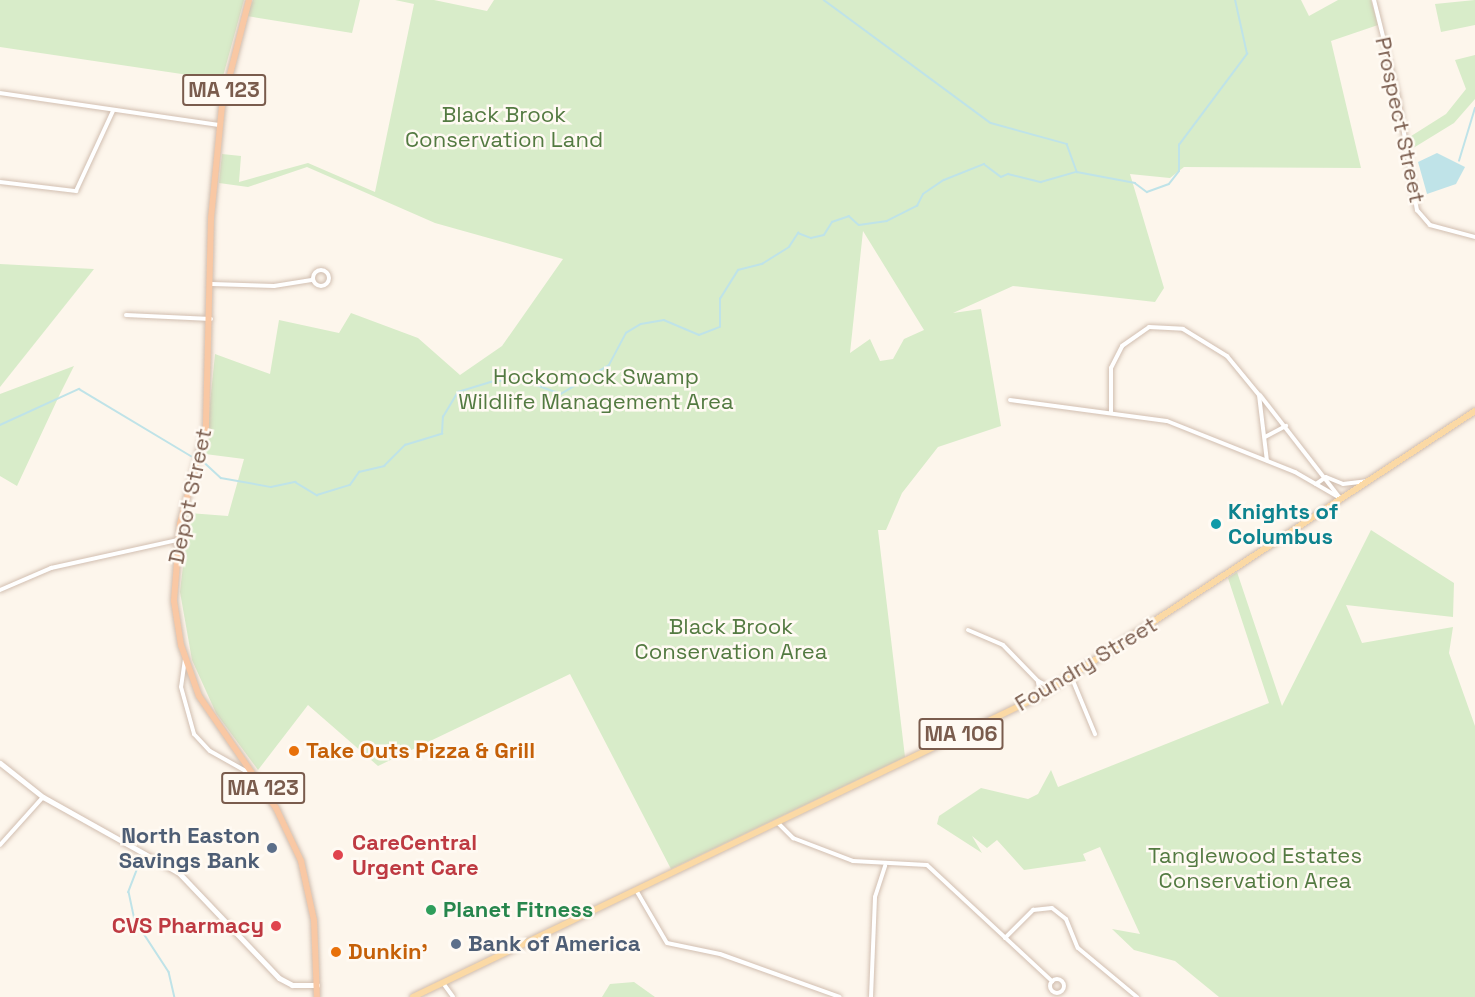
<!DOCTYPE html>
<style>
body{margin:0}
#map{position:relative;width:1475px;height:997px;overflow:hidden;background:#fdf6ec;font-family:"Space Grotesk",sans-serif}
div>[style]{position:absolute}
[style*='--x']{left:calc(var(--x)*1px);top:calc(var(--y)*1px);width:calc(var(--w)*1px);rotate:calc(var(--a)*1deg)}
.green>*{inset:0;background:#d8ecc9}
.water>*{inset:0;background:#bfe3e8}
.stream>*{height:1.5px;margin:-0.75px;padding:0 0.75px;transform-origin:0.75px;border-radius:0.75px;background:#bfe3e8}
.roads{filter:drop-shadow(0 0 2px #d1beb0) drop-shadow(0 0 2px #d1beb0)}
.minor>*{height:4px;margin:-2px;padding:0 2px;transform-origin:2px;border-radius:2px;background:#fff}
.minor>.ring{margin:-2px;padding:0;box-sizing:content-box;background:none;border:4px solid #fff;border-radius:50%}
.secondary>*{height:5px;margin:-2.5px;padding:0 2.5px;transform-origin:2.5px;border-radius:2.5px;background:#fff}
.primary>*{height:6px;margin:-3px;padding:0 3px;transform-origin:3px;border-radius:3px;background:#fbd9a5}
.trunk>*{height:6px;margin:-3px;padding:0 3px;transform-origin:3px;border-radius:3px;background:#f9c8a4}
.dots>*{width:16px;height:16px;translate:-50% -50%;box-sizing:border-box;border:3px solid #fffaf3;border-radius:50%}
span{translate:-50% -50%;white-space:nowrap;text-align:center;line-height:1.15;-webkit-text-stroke:5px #fffaf3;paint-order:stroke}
.shield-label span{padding:2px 4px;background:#fffaf3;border:2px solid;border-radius:4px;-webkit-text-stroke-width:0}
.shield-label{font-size:21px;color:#7a5c4d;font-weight:700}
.park-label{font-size:22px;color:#537a41}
.street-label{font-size:22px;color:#7a5c4d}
.culture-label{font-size:22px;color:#0d838f;font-weight:700}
.left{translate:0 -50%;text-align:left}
.food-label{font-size:22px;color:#c56008;font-weight:700}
.service-label{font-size:22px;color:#4e5e75;font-weight:700}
.right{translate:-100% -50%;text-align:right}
.health-label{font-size:22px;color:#be3a42;font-weight:700}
.leisure-label{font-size:22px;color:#27864d;font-weight:700}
</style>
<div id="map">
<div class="green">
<div style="clip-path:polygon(0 0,244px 0,222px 80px,0 47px)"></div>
<div style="clip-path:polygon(253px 0,360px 0,352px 33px,247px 16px)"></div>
<div style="clip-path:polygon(evenodd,395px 0,434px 0,487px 11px,494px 0,1301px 0,1309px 16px,1338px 0,1371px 0,1378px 25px,1331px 41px,1361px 168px,1184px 167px,1170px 178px,1130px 174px,1164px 288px,1155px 302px,1013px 286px,953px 313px,981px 309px,1001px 426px,938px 447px,902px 493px,886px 530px,878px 530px,905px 757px,671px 869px,570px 674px,378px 766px,308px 705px,258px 770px,216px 713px,192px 660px,180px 592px,189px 513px,228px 516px,244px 459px,205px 454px,215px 354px,270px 374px,279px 320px,339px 333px,351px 313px,418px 338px,460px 375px,502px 346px,563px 259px,435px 223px,307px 167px,248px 187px,219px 183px,222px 154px,241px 156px,239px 182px,308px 163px,375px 192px,414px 4px,395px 0,863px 231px,924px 330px,904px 339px,893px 359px,880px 361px,870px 339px,850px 353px,863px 231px)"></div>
<div style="clip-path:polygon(1475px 0,1475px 25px,1441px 32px,1435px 4px)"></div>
<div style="clip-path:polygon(1475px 55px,1475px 99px,1454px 123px,1410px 150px,1408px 138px,1446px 114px,1466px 89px,1455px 60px)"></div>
<div style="clip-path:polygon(0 264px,94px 269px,0 387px)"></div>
<div style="clip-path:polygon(74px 366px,59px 396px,17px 486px,0 476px,0 394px)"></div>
<div style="clip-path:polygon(1371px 530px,1454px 583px,1453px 617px,1346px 605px,1362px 643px,1453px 627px,1449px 653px,1475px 726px,1475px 997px,1219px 997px,1175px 961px,1134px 950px,1112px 929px,1140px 934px,1100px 847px,1083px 854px,1086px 861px,1024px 870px,997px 840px,987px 848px,972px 836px,982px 853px,937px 824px,939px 816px,981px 788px,1028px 799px,1038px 794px,1051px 770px,1058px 787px,1269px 703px,1228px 578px,1237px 572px,1282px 706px)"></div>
<div style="clip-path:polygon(634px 982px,655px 997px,602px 997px,610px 984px)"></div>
</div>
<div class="water">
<div style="clip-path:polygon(1437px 153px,1465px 167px,1456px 184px,1427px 194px,1418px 162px)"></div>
</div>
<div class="stream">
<div style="--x:824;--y:0;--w:207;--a:36.4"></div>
<div style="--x:991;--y:123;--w:79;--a:15.4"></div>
<div style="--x:1067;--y:144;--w:30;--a:70"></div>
<div style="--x:1459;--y:161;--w:55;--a:-73.2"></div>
<div style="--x:0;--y:425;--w:87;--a:-24.5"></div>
<div style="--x:79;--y:389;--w:131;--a:30.9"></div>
<div style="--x:205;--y:463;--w:22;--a:43"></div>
<div style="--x:221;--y:478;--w:51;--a:10.2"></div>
<div style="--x:271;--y:487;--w:25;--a:-12"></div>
<div style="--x:295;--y:482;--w:26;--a:31"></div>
<div style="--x:317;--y:495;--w:34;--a:-17"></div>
<div style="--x:350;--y:485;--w:16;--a:-55"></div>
<div style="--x:359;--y:472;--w:26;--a:-13"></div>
<div style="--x:384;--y:466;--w:30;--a:-45"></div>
<div style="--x:405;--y:445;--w:39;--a:-17"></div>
<div style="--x:442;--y:434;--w:17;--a:-87"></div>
<div style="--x:443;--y:417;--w:29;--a:-59"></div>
<div style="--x:458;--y:392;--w:38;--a:-17"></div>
<div style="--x:494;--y:381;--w:29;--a:-2"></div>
<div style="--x:523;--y:380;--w:40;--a:20.2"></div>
<div style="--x:561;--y:394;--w:56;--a:-31.1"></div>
<div style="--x:609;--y:365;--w:36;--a:-62"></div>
<div style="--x:626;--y:333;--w:17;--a:-31"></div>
<div style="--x:641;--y:324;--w:23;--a:-10"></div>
<div style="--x:664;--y:320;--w:38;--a:23"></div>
<div style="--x:699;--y:335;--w:22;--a:-21"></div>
<div style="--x:720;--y:327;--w:28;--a:-90"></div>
<div style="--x:720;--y:299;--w:34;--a:-58"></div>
<div style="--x:738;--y:270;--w:25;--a:-14"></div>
<div style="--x:762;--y:264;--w:32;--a:-32"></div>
<div style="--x:789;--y:247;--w:17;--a:-57"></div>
<div style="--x:798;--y:233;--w:14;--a:21"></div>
<div style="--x:811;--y:238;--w:13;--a:-13"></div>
<div style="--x:824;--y:235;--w:15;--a:-58"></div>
<div style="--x:832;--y:222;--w:18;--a:-19"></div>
<div style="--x:849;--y:216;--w:13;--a:42"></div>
<div style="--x:859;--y:225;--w:28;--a:-8"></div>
<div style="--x:887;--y:221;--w:34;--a:-27"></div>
<div style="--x:917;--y:206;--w:13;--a:-63"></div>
<div style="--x:923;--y:194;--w:25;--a:-34"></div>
<div style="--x:944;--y:180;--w:43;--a:-21.8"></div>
<div style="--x:984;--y:164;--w:21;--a:37"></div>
<div style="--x:1001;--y:177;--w:8;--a:-23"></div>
<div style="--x:1008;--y:174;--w:34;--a:14"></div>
<div style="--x:1041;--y:182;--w:37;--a:-16"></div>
<div style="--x:1077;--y:172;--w:59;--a:10.7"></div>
<div style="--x:1135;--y:183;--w:15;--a:37"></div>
<div style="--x:1147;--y:192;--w:23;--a:-20"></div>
<div style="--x:1169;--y:184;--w:16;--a:-52"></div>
<div style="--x:1179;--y:171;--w:26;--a:-90"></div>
<div style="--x:1179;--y:145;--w:114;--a:-53.2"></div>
<div style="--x:1247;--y:54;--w:55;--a:-102.5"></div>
<div style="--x:143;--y:855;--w:40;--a:111"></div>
<div style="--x:129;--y:892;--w:29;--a:78"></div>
<div style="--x:135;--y:920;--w:62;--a:56.8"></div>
<div style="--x:169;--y:972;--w:26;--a:77"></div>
</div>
<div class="roads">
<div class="minor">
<div style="--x:1374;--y:0;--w:100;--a:76.1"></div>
<div style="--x:1398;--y:97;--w:115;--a:80.5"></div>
<div style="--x:1417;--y:210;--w:20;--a:49"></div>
<div style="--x:1430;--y:225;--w:47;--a:14.9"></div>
<div style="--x:0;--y:93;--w:221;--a:8.3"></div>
<div style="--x:0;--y:182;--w:77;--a:6.8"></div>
<div style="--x:76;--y:191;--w:88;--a:-65.2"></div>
<div class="ring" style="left:313px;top:270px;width:12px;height:12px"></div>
<div style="--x:212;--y:284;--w:62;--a:1.8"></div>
<div style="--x:274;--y:286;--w:38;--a:-9"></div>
<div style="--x:126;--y:315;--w:85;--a:2.7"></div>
<div style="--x:1260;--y:395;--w:130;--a:52.2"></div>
<div style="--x:1010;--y:400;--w:158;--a:7.6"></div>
<div style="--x:1167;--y:421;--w:138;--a:21.7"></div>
<div style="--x:1295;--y:472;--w:52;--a:30"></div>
<div style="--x:1111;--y:413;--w:45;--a:-90"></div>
<div style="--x:1111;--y:368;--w:25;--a:-63"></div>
<div style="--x:1122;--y:346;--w:33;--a:-35"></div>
<div style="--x:1149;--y:327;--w:34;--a:3"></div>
<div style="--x:1183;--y:329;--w:52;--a:31.5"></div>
<div style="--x:1227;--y:356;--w:50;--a:50.6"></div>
<div style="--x:1259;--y:395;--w:66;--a:83.1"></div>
<div style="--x:1265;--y:437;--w:24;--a:-28"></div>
<div style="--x:1316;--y:484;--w:12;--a:-35"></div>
<div style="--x:1326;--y:477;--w:18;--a:22"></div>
<div style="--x:1343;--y:484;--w:23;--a:-7"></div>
<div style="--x:0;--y:590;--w:56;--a:-23.3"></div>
<div style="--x:51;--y:568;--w:129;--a:-12.5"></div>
<div style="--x:968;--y:630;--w:38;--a:23"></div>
<div style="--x:1003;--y:645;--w:50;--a:45.8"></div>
<div style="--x:185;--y:659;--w:28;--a:98"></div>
<div style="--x:181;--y:687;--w:49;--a:74.5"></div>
<div style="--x:194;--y:734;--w:23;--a:47"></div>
<div style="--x:210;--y:751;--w:47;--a:29.3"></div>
<div style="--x:1071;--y:676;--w:63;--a:67.5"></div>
<div style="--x:1040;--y:696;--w:15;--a:-98"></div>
<div style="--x:1038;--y:681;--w:15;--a:28"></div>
<div style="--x:777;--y:822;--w:23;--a:45"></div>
<div style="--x:793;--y:838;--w:64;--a:21"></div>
<div style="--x:853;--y:861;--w:74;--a:3.1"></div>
<div style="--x:927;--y:865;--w:171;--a:42.9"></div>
<div style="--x:0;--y:845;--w:64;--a:-48.1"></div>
<div style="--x:636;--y:890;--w:61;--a:59.7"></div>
<div style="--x:667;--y:943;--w:54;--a:11.7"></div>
<div style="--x:720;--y:954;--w:127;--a:19.7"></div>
<div style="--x:1005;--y:938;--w:40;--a:-45"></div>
<div style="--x:1033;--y:910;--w:19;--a:-6"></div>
<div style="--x:1052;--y:908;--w:18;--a:38"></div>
<div style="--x:1066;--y:919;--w:31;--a:68"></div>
<div style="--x:1078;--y:948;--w:77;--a:39.7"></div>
<div class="ring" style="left:1050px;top:979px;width:10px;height:10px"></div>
<div style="--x:443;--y:983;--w:17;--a:54"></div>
<div style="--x:871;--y:997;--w:100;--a:-87.7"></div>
<div style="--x:875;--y:897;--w:33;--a:-72"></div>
</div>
<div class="secondary">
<div style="--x:0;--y:763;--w:55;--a:38.3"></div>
<div style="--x:43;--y:797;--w:156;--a:29.2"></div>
<div style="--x:179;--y:873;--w:145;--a:46.4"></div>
<div style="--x:279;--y:978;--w:15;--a:28"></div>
<div style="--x:292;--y:985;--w:25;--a:0"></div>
</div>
<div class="primary">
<div style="--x:413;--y:997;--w:696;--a:-25.64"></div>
<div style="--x:1040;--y:696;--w:520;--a:-33.23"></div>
</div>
<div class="trunk">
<div style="--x:249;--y:0;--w:109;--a:104.3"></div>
<div style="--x:222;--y:106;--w:113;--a:95.6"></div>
<div style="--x:211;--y:218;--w:209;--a:91.4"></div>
<div style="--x:206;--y:427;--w:100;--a:105"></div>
<div style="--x:180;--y:524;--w:77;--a:94.5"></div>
<div style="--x:174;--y:601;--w:45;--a:81"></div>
<div style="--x:181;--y:645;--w:54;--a:70.6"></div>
<div style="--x:199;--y:696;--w:136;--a:55.5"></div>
<div style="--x:276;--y:808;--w:59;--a:64.7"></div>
<div style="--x:301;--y:861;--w:60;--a:77.6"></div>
<div style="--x:314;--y:920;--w:77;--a:87.8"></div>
</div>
</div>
<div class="dots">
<div style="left:1216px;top:524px;background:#0f9aa8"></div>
<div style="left:294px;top:751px;background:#e8710a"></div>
<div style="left:272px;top:848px;background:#5c6f8a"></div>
<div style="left:338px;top:855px;background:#e0444e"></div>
<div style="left:431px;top:910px;background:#2e9e5b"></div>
<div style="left:276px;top:926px;background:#e0444e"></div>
<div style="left:456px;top:944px;background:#5c6f8a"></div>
<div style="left:336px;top:952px;background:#e8710a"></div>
</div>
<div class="shield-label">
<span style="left:224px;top:90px">MA 123</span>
<span style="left:961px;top:734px">MA 106</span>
<span style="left:263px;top:788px">MA 123</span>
</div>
<div class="park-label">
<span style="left:504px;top:127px">Black Brook<br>Conservation Land</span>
<span style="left:596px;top:389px">Hockomock Swamp<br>Wildlife Management Area</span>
<span style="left:731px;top:639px">Black Brook<br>Conservation Area</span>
<span style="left:1255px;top:868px">Tanglewood Estates<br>Conservation Area</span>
</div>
<div class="street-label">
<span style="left:1400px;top:120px;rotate:78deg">Prospect Street</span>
<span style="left:190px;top:496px;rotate:-78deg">Depot Street</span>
<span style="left:1086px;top:664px;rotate:-31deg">Foundry Street</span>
</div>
<div class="culture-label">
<span class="left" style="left:1228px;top:524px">Knights of<br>Columbus</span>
</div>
<div class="food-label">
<span class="left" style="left:306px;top:751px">Take Outs Pizza &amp; Grill</span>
<span class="left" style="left:348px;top:952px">Dunkin'</span>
</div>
<div class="service-label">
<span class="right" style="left:260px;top:848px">North Easton<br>Savings Bank</span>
<span class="left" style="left:468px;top:944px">Bank of America</span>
</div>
<div class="health-label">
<span class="left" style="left:352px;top:855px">CareCentral<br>Urgent Care</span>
<span class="right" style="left:264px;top:926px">CVS Pharmacy</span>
</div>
<div class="leisure-label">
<span class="left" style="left:443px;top:910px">Planet Fitness</span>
</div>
</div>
